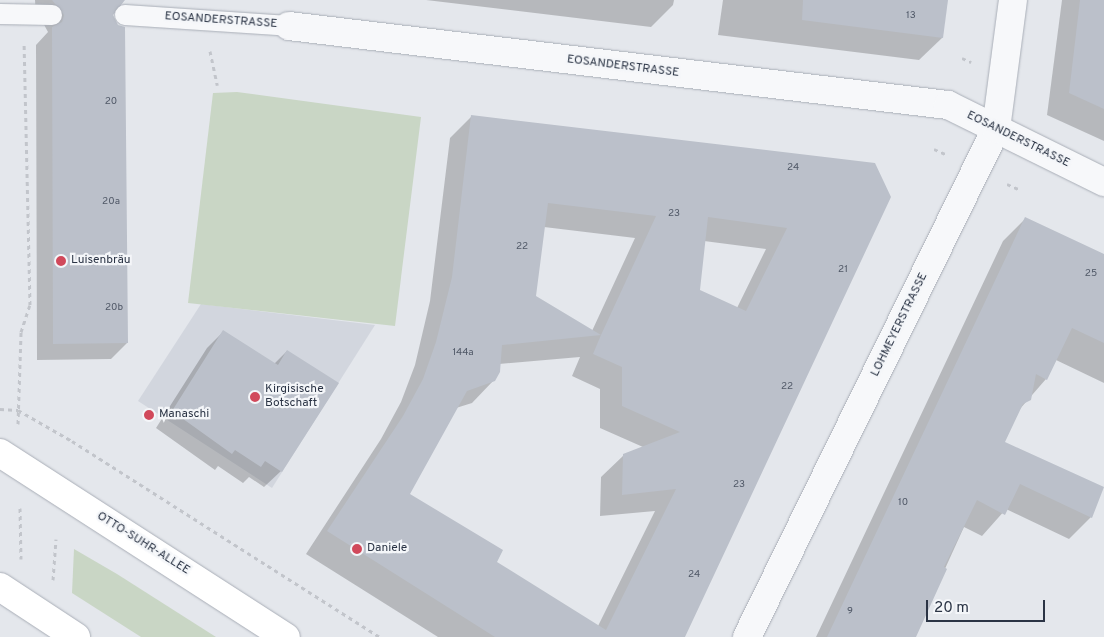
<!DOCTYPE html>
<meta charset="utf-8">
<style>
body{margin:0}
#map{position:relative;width:1104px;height:637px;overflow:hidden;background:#e4e7ec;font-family:Overpass,sans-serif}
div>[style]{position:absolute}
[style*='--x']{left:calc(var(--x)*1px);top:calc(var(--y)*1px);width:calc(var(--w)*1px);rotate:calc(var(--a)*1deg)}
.built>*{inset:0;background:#d2d6de}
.green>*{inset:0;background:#c9d6c5}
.shadow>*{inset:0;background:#0003}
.building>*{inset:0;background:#bbc0ca}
.path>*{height:3px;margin-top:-1.5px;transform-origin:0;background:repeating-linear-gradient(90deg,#c2c5cb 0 4px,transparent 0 8px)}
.roads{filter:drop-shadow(0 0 1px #a9aeb7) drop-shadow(0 0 1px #a9aeb7)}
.lane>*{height:20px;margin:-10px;padding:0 10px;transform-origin:10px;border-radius:10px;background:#f7f8fa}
.street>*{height:28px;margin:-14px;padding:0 14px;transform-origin:14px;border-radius:14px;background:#f7f8fa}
.secondary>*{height:28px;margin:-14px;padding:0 14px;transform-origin:14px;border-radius:14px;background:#fff}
.dots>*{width:14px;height:14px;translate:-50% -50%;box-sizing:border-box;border:2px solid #f4f6f9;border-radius:50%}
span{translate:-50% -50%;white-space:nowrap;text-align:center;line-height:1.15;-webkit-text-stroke:4.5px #f4f6f9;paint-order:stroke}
.number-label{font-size:10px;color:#4f5766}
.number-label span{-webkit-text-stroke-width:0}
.street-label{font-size:12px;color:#2b3445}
.poi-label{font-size:12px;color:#2b3445}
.left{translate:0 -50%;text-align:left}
.scale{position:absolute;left:926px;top:600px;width:119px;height:22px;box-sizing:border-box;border:2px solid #2b3445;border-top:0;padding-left:6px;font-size:15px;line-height:18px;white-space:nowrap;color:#2b3445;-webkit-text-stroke:4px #f4f6f9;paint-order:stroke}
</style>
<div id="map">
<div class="built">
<div style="clip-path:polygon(201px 304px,375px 325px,272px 488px,138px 401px)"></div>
</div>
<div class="green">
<div style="clip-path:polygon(237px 92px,421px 117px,395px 326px,188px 303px,213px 93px)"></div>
<div style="clip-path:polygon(74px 549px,117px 574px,216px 637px,141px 637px,72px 593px)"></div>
</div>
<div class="shadow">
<div style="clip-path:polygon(35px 0,124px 0,112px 15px,117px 26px,127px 343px,111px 359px,37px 360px,36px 45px,48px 32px,42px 21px,36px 19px)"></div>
<div style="clip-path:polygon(426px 0,674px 0,673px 5px,651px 27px)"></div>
<div style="clip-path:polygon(723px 0,946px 0,942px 38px,919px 60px,718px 35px)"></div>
<div style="clip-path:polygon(1062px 0,1104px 0,1104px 141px,1047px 115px)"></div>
<div style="clip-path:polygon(evenodd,472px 116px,875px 164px,683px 637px,438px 637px,306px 554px,381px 439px,401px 402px,415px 365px,430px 301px,450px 138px,472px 116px,544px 227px,635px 238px,592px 331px,534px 297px,544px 227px,472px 116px,704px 241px,766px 249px,737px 308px,698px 291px,704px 241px,472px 116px,580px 357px,572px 376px,600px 389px,600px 428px,643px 447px,624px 455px,601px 477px,600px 516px,655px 511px,598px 626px,496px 563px,408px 495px,456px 408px,472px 403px,494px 380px,499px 364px,580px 357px)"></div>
<div style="clip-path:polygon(1025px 219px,1104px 256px,1104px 383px,1056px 360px,1046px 379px,1019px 410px,1003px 442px,1091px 517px,1069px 539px,1006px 509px,982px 536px,964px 527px,914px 637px,816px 637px,1003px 241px)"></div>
<div style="clip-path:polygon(223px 332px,274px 364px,287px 351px,281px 471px,264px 487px,249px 477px,243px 483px,218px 466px,215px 470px,156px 428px,207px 348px)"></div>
</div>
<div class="building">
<div style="clip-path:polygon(52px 0,125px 0,113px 15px,118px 25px,125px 27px,128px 343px,53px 344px,52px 27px,62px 22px,64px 15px)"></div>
<div style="clip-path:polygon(803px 0,948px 0,943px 38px,802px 20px)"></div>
<div style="clip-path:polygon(1080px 0,1104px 0,1104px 109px,1069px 93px)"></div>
<div style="clip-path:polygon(evenodd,471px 115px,875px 163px,891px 197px,685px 637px,495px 637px,327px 531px,403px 416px,423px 379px,436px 342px,452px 277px,471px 115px,548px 203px,656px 216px,601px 335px,536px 296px,548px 203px,471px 115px,708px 217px,787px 228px,746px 311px,700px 290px,708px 217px,471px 115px,601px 335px,593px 354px,622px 367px,622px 406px,680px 432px,623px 454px,622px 495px,676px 489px,606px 630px,497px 562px,503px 550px,410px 494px,467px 391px,495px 381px,500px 372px,502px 345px,601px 335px)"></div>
<div style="clip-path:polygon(1025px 217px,1104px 254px,1104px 343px,1072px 328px,1047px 380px,1036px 374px,1031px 400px,1023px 404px,1005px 442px,1104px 487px,1092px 518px,1020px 484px,1005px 515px,977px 500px,944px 567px,947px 569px,916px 637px,827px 637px)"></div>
<div style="clip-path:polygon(223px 330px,278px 365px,287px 350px,339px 383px,282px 472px,265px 461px,261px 467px,235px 450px,232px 454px,172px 411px)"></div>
</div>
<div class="path">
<div style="--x:210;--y:51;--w:35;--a:78"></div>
<div style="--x:962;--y:58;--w:10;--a:24"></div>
<div style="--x:934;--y:149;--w:12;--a:24"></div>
<div style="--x:1007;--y:184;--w:12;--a:24"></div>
<div style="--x:0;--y:409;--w:18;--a:3"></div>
<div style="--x:18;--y:410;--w:62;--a:29.9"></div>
<div style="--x:72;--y:441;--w:365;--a:32.5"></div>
<div style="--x:18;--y:424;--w:92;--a:-88.1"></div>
<div style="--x:21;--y:332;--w:28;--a:-72"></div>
<div style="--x:30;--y:305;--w:261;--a:-91.3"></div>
<div style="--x:20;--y:508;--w:51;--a:88.9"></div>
<div style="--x:53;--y:580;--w:41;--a:-85.8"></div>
</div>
<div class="roads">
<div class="lane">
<div style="--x:0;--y:14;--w:52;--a:1.1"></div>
<div style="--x:125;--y:15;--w:164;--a:3.8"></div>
</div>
<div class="street">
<div style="--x:289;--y:26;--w:664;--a:6.84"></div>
<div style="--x:948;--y:105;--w:174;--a:26.3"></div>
<div style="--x:747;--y:637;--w:566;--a:-63.89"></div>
<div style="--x:996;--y:129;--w:130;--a:-82.5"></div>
</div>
<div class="secondary">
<div style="--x:0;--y:453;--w:340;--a:32.8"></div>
<div style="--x:0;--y:587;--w:91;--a:33.3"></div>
</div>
</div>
<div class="dots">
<div style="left:61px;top:261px;background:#d1495b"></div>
<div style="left:255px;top:397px;background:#d1495b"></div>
<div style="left:149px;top:415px;background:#d1495b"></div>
<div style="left:357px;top:549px;background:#d1495b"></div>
</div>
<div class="number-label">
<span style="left:911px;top:16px">13</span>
<span style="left:111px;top:102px">20</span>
<span style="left:793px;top:168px">24</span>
<span style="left:111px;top:202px">20a</span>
<span style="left:674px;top:214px">23</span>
<span style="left:522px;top:247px">22</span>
<span style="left:843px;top:270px">21</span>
<span style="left:1091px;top:274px">25</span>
<span style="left:114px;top:308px">20b</span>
<span style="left:463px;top:353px">144a</span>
<span style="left:787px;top:387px">22</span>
<span style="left:739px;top:485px">23</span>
<span style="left:903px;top:503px">10</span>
<span style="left:694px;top:575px">24</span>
<span style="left:850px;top:612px">9</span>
</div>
<div class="street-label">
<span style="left:221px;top:21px;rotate:4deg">EOSANDERSTRASSE</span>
<span style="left:623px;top:67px;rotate:7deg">EOSANDERSTRASSE</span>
<span style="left:1018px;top:140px;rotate:26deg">EOSANDERSTRASSE</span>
<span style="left:900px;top:325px;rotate:-64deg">LOHMEYERSTRASSE</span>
<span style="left:143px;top:544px;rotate:32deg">OTTO-SUHR-ALLEE</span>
</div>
<div class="poi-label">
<span class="left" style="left:71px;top:261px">Luisenbräu</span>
<span class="left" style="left:265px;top:397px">Kirgisische<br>Botschaft</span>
<span class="left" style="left:159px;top:415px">Manaschi</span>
<span class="left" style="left:367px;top:549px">Daniele</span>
</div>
<div class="scale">20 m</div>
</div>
